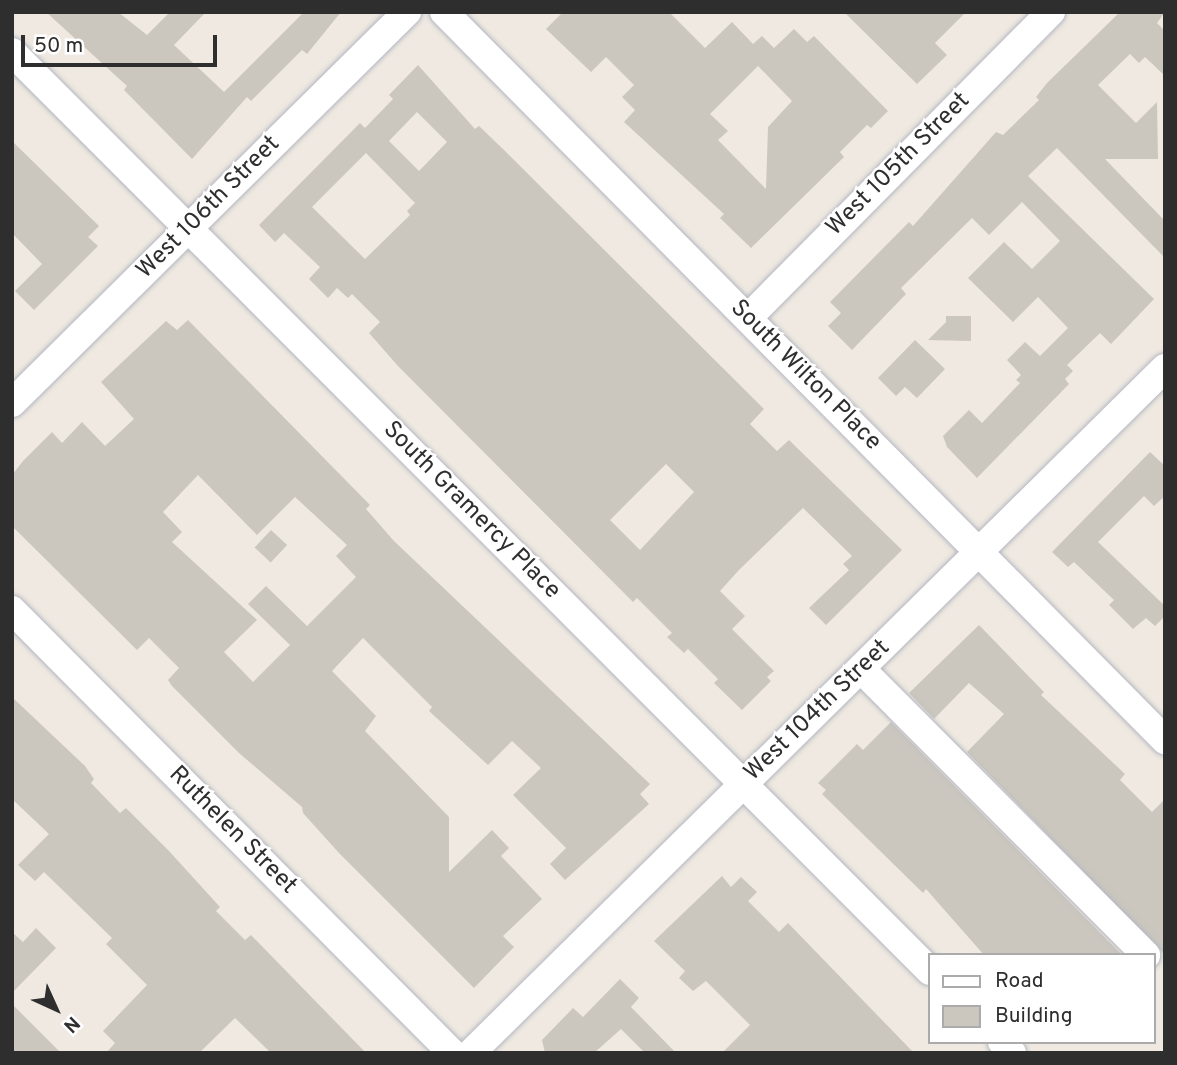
<!DOCTYPE html>
<style>
body{margin:0}
#map{position:relative;width:1177px;height:1065px;overflow:hidden;background:#efe9e1;font-family:Overpass,sans-serif}
div>[style]{position:absolute}
[style*='--x']{left:calc(var(--x)*1px);top:calc(var(--y)*1px);width:calc(var(--w)*1px);rotate:calc(var(--a)*1deg)}
.building>*{inset:0;background:#cbc7bf;transform-origin:0 0}
.roads{filter:drop-shadow(0 0 2px #b4b7c1) drop-shadow(0 0 2px #b4b7c1)}
.minor>*{height:28px;margin:-14px;padding:0 14px;transform-origin:14px;border-radius:14px;background:#fff}
span{translate:-50% -50%;white-space:nowrap;text-align:center;line-height:1.15;-webkit-text-stroke:5px #fff;paint-order:stroke}
.street-label{font-size:24px;color:#2e2e2e}
.frame{position:absolute;inset:0;border:14px solid #2e2e2e;pointer-events:none}
.legend{position:absolute;left:928px;top:953px;width:228px;height:91px;box-sizing:border-box;background:#fff;border:2px solid #ababab;margin:0;padding:9px 12px;list-style:none;font-size:21px;color:#2e2e2e}
.legend li{display:flex;align-items:center;gap:14px;height:35px}
.legend b{width:35px;border:2px solid #ababab}
.north{position:absolute;left:21px;top:974px;width:70px;height:70px;-webkit-text-stroke:5px #fff;paint-order:stroke;rotate:135deg;font-size:19px;font-weight:700;line-height:28px;text-align:center;color:#2e2e2e}
.north::after{content:'';display:block;margin:auto;width:24px;height:32px;background:#2e2e2e;clip-path:polygon(50% 0,100% 100%,50% 72%,0 100%)}
.scale{position:absolute;left:21px;top:35px;width:196px;height:32px;box-sizing:border-box;border:4px solid #2e2e2e;border-top:0;padding-left:9px;font-size:21px;line-height:24px;white-space:nowrap;color:#2e2e2e;-webkit-text-stroke:5px #fff;paint-order:stroke}
</style>
<div id="map">
<div class="building">
<div style="clip-path:polygon(46px 12px,118px 12px,147px 35px,170px 12px,206px 12px,174px 45px,224px 92px,304px 12px,341px 12px,307px 54px,302px 50px,251px 101px,247px 97px,192px 159px,124px 90px,127px 86px)"></div>
<div style="clip-path:polygon(evenodd,563px 12px,669px 12px,705px 48px,732px 22px,753px 44px,762px 36px,774px 48px,794px 29px,807px 42px,814px 36px,888px 111px,871px 128px,867px 125px,840px 152px,844px 157px,751px 248px,720px 218px,724px 214px,624px 122px,635px 110px,622px 97px,634px 85px,606px 57px,591px 72px,546px 29px,563px 12px,758px 66px,792px 101px,768px 127px,766px 189px,718px 140px,728px 131px,710px 114px,758px 66px)"></div>
<div style="clip-path:polygon(844px 12px,966px 12px,935px 43px,947px 55px,917px 84px)"></div>
<div style="clip-path:polygon(1120px 12px,1165px 12px,1157px 23px,1165px 31px,1165px 76px,1145px 57px,1139px 63px,1130px 54px,1098px 85px,1136px 123px,1157px 102px,1158px 159px,1105px 159px,1165px 221px,1165px 258px,1057px 148px,1028px 176px,1154px 299px,1111px 344px,1100px 333px,1067px 365px,1073px 371px,1065px 379px,1069px 384px,977px 478px,947px 447px,943px 436px,969px 410px,982px 423px,1020px 383px,1016px 380px,1021px 375px,1007px 360px,1025px 342px,1040px 356px,1068px 328px,1038px 297px,1013px 322px,968px 278px,1004px 242px,1032px 269px,1060px 241px,1022px 202px,989px 235px,972px 218px,901px 288px,906px 294px,852px 350px,828px 326px,841px 313px,830px 302px,909px 222px,913px 226px,996px 132px,1003px 135px,1039px 100px,1036px 97px,1047px 83px)"></div>
<div style="clip-path:polygon(evenodd,418px 65px,475px 129px,479px 126px,504px 150px,764px 409px,750px 424px,777px 451px,789px 440px,902px 550px,826px 625px,809px 608px,849px 570px,843px 564px,852px 556px,803px 508px,739px 570px,720px 591px,745px 616px,732px 629px,774px 671px,767px 677px,771px 681px,742px 710px,714px 683px,718px 679px,688px 649px,684px 653px,667px 637px,672px 633px,637px 598px,633px 602px,398px 366px,369px 333px,380px 322px,352px 294px,348px 298px,337px 288px,328px 298px,309px 279px,320px 267px,284px 233px,275px 242px,259px 225px,360px 123px,365px 128px,393px 99px,389px 95px,418px 65px,417px 112px,447px 142px,419px 171px,389px 141px,417px 112px,418px 65px,366px 153px,415px 203px,407px 211px,410px 215px,365px 259px,312px 207px,366px 153px,418px 65px,666px 464px,694px 492px,640px 550px,610px 520px,666px 464px)"></div>
<div style="clip-path:polygon(12px 141px,99px 226px,88px 237px,98px 246px,34px 310px,15px 291px,42px 264px,12px 233px)"></div>
<div style="clip-path:polygon(946px 316px,971px 316px,971px 341px,928px 340px,946px 322px)"></div>
<div style="clip-path:polygon(evenodd,188px 320px,370px 505px,366px 509px,394px 541px,650px 784px,640px 794px,649px 804px,565px 880px,550px 864px,566px 848px,513px 795px,541px 768px,512px 741px,488px 765px,429px 711px,432px 707px,363px 638px,332px 671px,376px 716px,365px 731px,449px 817px,449px 872px,492px 830px,509px 848px,501px 856px,542px 899px,503px 936px,514px 947px,474px 988px,339px 853px,303px 813px,302px 807px,239px 753px,172px 686px,168px 680px,179px 668px,149px 638px,137px 650px,12px 526px,12px 475px,23px 461px,52px 432px,62px 443px,82px 422px,105px 446px,134px 419px,101px 382px,166px 321px,177px 330px,188px 320px,198px 475px,257px 535px,295px 497px,347px 545px,336px 556px,356px 577px,307px 626px,266px 586px,248px 604px,290px 645px,253px 682px,224px 652px,257px 620px,172px 542px,182px 532px,163px 512px,198px 475px)"></div>
<div style="clip-path:polygon(915px 340px,945px 369px,917px 398px,905px 387px,896px 396px,878px 378px)"></div>
<div style="clip-path:polygon(1150px 452px,1165px 466px,1165px 496px,1154px 506px,1144px 496px,1098px 542px,1165px 606px,1165px 616px,1155px 626px,1146px 618px,1133px 629px,1109px 605px,1114px 600px,1074px 562px,1068px 567px,1052px 552px)"></div>
<div style="left:271px;top:530px;width:22px;height:24px;rotate:43deg"></div>
<div style="clip-path:polygon(979px 625px,1044px 692px,1041px 695px,1125px 774px,1120px 780px,1152px 812px,1165px 799px,1165px 955px,967px 752px,1004px 714px,969px 683px,934px 719px,909px 693px)"></div>
<div style="clip-path:polygon(12px 697px,85px 766px,94px 779px,91px 783px,120px 813px,126px 808px,169px 851px,220px 907px,216px 911px,245px 940px,251px 935px,366px 1053px,271px 1053px,235px 1018px,199px 1053px,106px 1053px,115px 1043px,103px 1031px,147px 985px,106px 944px,112px 938px,44px 872px,35px 881px,18px 865px,49px 834px,12px 799px)"></div>
<div style="clip-path:polygon(891px 722px,1122px 955px,984px 955px,926px 889px,923px 893px,822px 794px,826px 790px,818px 783px,857px 744px,863px 750px)"></div>
<div style="clip-path:polygon(722px 876px,731px 887px,741px 877px,757px 892px,748px 901px,779px 932px,788px 923px,914px 1053px,722px 1053px,750px 1025px,706px 981px,693px 991px,679px 978px,685px 971px,654px 941px)"></div>
<div style="clip-path:polygon(36px 928px,56px 948px,12px 993px,12px 932px,23px 942px)"></div>
<div style="clip-path:polygon(620px 979px,639px 998px,631px 1007px,676px 1053px,645px 1053px,621px 1029px,594px 1053px,545px 1053px,542px 1040px,573px 1008px,583px 1017px)"></div>
<div style="clip-path:polygon(12px 1004px,61px 1053px,12px 1053px)"></div>
</div>
<div class="roads">
<div class="minor">
<div style="--x:444;--y:12;--w:1025;--a:45.28"></div>
<div style="--x:12;--y:52;--w:1299;--a:45.03"></div>
<div style="--x:748;--y:318;--w:431;--a:-45.3"></div>
<div style="--x:12;--y:403;--w:556;--a:-44.71"></div>
<div style="--x:12;--y:610;--w:624;--a:45.19"></div>
<div style="--x:861;--y:669;--w:404;--a:45.1"></div>
<div style="--x:1002;--y:1042;--w:15;--a:48"></div>
<div style="--x:471;--y:1053;--w:975;--a:-44.63"></div>
</div>
</div>
<div class="street-label">
<span style="left:899px;top:165px;rotate:-45deg">West 105th Street</span>
<span style="left:209px;top:208px;rotate:-45deg">West 106th Street</span>
<span style="left:805px;top:376px;rotate:45deg">South Wilton Place</span>
<span style="left:471px;top:511px;rotate:45deg">South Gramercy Place</span>
<span style="left:818px;top:711px;rotate:-44deg">West 104th Street</span>
<span style="left:232px;top:831px;rotate:45deg">Ruthelen Street</span>
</div>
<div class="frame"></div>
<ul class="legend">
<li><b style="height:9px;background:#fff"></b>Road</li>
<li><b style="height:19px;background:#cbc7bf"></b>Building</li>
</ul>
<div class="north">N</div>
<div class="scale">50 m</div>
</div>
